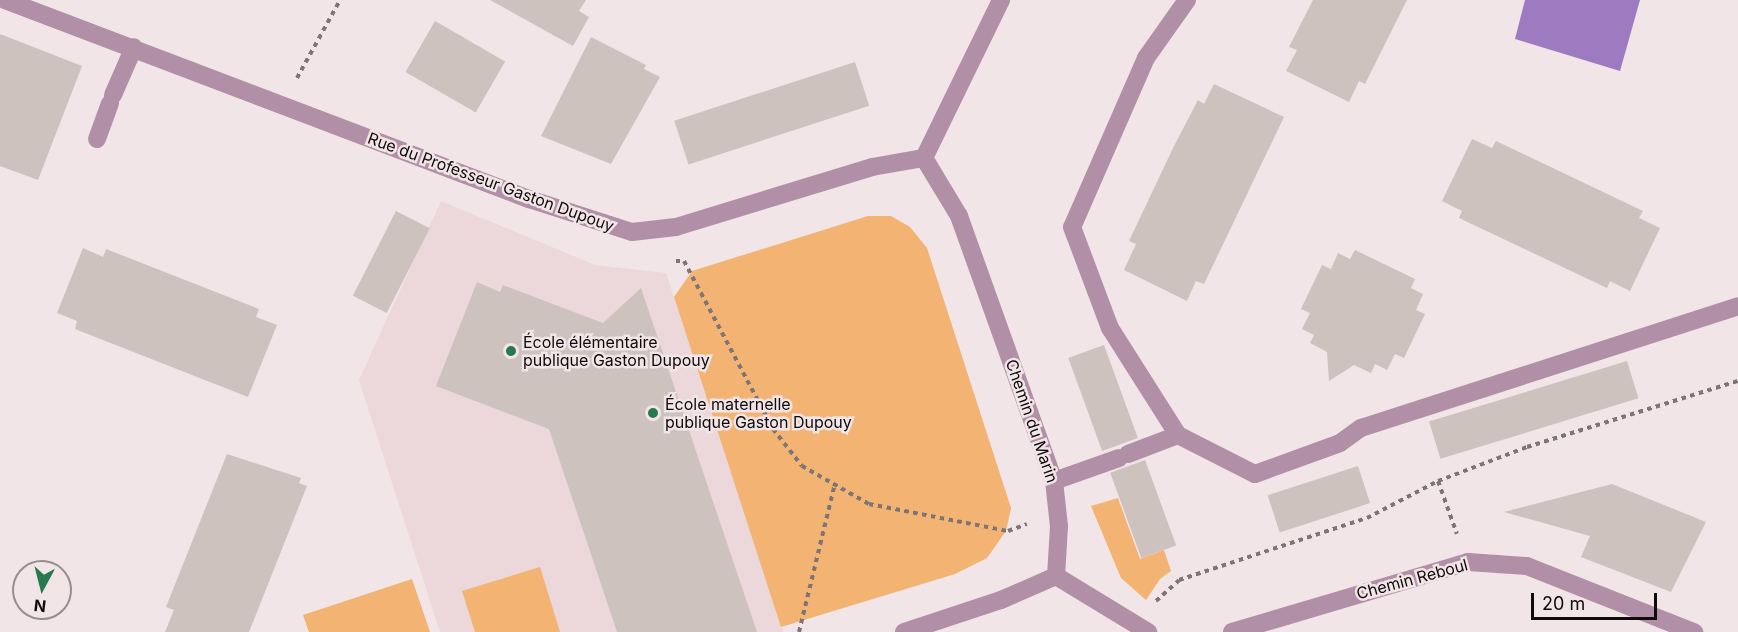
<!DOCTYPE html>
<meta charset="utf-8">
<style>
body{margin:0}
#map{position:relative;width:1738px;height:632px;overflow:hidden;background:#f1e5e7;font-family:Inter,sans-serif}
div>[style]{position:absolute}
[style*='--x']{left:calc(var(--x)*1px);top:calc(var(--y)*1px);width:calc(var(--w)*1px);rotate:calc(var(--a)*1deg)}
.built>*{inset:0;background:#ecd7da}
.green>*{inset:0;background:#f2b373}
.water>*{inset:0;background:#9e7ac1}
.building>*{inset:0;background:#cdc2be;transform-origin:0 0}
.path>*{height:4px;margin-top:-2px;transform-origin:0;background:repeating-linear-gradient(90deg,#7c7475 0 4.5px,transparent 0 9px)}
.minor>*{height:18px;margin:-9px;padding:0 9px;transform-origin:9px;border-radius:9px;background:#b190a7}
.dots>*{width:16px;height:16px;translate:-50% -50%;box-sizing:border-box;border:3px solid #f1e5e7;border-radius:50%}
span{translate:-50% -50%;white-space:nowrap;text-align:center;line-height:1.15;-webkit-text-stroke:5px #f1e5e7;paint-order:stroke}
.street-label{font-size:16px;color:#0f0b0b}
.poi-label{font-size:16px;color:#0f0b0b}
.left{translate:0 -50%;text-align:left}
.north{position:absolute;left:12px;top:560px;width:60px;height:60px;box-sizing:border-box;background:#f1e5e7;border:2px solid #978e8f;border-radius:50%;rotate:187deg;font-size:16px;font-weight:700;line-height:24px;text-align:center;color:#0f0b0b}
.north::after{content:'';display:block;margin:auto;width:21px;height:27px;background:#28794b;clip-path:polygon(50% 0,100% 100%,50% 72%,0 100%)}
.scale{position:absolute;left:1531px;top:593px;width:126px;height:27px;box-sizing:border-box;border:3px solid #0f0b0b;border-top:0;padding-left:8px;font-size:18px;line-height:21px;white-space:nowrap;color:#0f0b0b;-webkit-text-stroke:4px #f1e5e7;paint-order:stroke}
</style>
<div id="map">
<div class="built">
<div style="clip-path:polygon(441px 201px,595px 265px,666px 273px,783px 632px,440px 632px,359px 380px)"></div>
</div>
<div class="green">
<div style="clip-path:polygon(868px 216px,891px 216px,910px 227px,927px 248px,1011px 508px,1006px 531px,987px 558px,955px 574px,781px 627px,674px 297px,692px 271px)"></div>
<div style="clip-path:polygon(1118px 498px,1140px 559px,1164px 550px,1171px 571px,1160px 579px,1146px 600px,1121px 578px,1091px 506px)"></div>
<div style="clip-path:polygon(540px 567px,560px 632px,475px 632px,462px 591px)"></div>
<div style="clip-path:polygon(412px 579px,430px 632px,309px 632px,303px 615px)"></div>
</div>
<div class="water">
<div style="clip-path:polygon(1525px 0,1640px 0,1620px 71px,1515px 39px)"></div>
</div>
<div class="building">
<div style="clip-path:polygon(490px 0,586px 0,579px 11px,589px 17px,573px 46px)"></div>
<div style="clip-path:polygon(1313px 0,1407px 0,1365px 84px,1359px 81px,1349px 102px,1286px 71px,1297px 50px,1289px 47px)"></div>
<div style="left:435px;top:21px;width:81px;height:59px;rotate:30deg"></div>
<div style="clip-path:polygon(0 34px,82px 66px,38px 180px,0 166px)"></div>
<div style="clip-path:polygon(591px 37px,646px 65px,644px 69px,660px 77px,611px 164px,541px 136px)"></div>
<div style="left:855px;top:62px;width:46px;height:190px;rotate:72deg"></div>
<div style="clip-path:polygon(1214px 84px,1284px 117px,1204px 284px,1196px 281px,1187px 301px,1124px 270px,1136px 244px,1129px 241px,1174px 146px,1198px 100px,1204px 104px)"></div>
<div style="clip-path:polygon(1472px 139px,1492px 148px,1496px 141px,1643px 211px,1639px 218px,1660px 228px,1630px 291px,1610px 281px,1607px 288px,1459px 218px,1462px 211px,1442px 201px)"></div>
<div style="left:396px;top:211px;width:38px;height:95px;rotate:27deg"></div>
<div style="clip-path:polygon(83px 248px,103px 257px,106px 249px,259px 309px,256px 317px,277px 325px,248px 397px,75px 329px,77px 321px,57px 313px)"></div>
<div style="clip-path:polygon(1355px 250px,1415px 279px,1411px 288px,1423px 294px,1416px 310px,1425px 314px,1404px 358px,1395px 354px,1387px 370px,1375px 364px,1371px 373px,1354px 365px,1329px 381px,1327px 352px,1310px 343px,1314px 335px,1302px 329px,1310px 313px,1301px 309px,1322px 265px,1331px 269px,1338px 253px,1350px 259px)"></div>
<div style="clip-path:polygon(477px 282px,500px 292px,503px 285px,603px 323px,641px 288px,757px 632px,617px 632px,549px 429px,436px 386px)"></div>
<div style="left:1104px;top:345px;width:99px;height:38px;rotate:70deg"></div>
<div style="left:1627px;top:361px;width:39px;height:207px;rotate:73deg"></div>
<div style="clip-path:polygon(227px 454px,301px 478px,299px 483px,307px 486px,249px 632px,165px 632px,174px 610px,166px 607px)"></div>
<div style="left:1145px;top:460px;width:91px;height:37px;rotate:70deg"></div>
<div style="left:1358px;top:466px;width:39px;height:95px;rotate:72deg"></div>
<div style="clip-path:polygon(1612px 484px,1706px 522px,1671px 592px,1581px 557px,1590px 536px,1504px 512px)"></div>
</div>
<div class="path">
<div style="--x:297;--y:78;--w:89;--a:-61.1"></div>
<div style="--x:676;--y:261;--w:8;--a:0"></div>
<div style="--x:684;--y:261;--w:190;--a:62.1"></div>
<div style="--x:773;--y:429;--w:47;--a:51.9"></div>
<div style="--x:802;--y:466;--w:77;--a:29.6"></div>
<div style="--x:869;--y:504;--w:142;--a:11"></div>
<div style="--x:1008;--y:531;--w:20;--a:-20"></div>
<div style="--x:1438;--y:481;--w:56;--a:70.3"></div>
<div style="--x:1156;--y:601;--w:31;--a:-42"></div>
<div style="--x:1179;--y:580;--w:198;--a:-18.3"></div>
<div style="--x:1367;--y:518;--w:80;--a:-27.5"></div>
<div style="--x:1438;--y:481;--w:95;--a:-20.9"></div>
<div style="--x:1527;--y:447;--w:221;--a:-17.4"></div>
<div style="--x:799;--y:632;--w:149;--a:-76.4"></div>
</div>
<div class="minor">
<div style="--x:5;--y:0;--w:561;--a:20.8"></div>
<div style="--x:529;--y:199;--w:108;--a:17.8"></div>
<div style="--x:632;--y:232;--w:44;--a:-6.5"></div>
<div style="--x:676;--y:227;--w:205;--a:-17"></div>
<div style="--x:872;--y:167;--w:53;--a:-9.8"></div>
<div style="--x:1187;--y:0;--w:71;--a:125.3"></div>
<div style="--x:1146;--y:58;--w:184;--a:113.6"></div>
<div style="--x:1072;--y:227;--w:108;--a:69.4"></div>
<div style="--x:1110;--y:328;--w:127;--a:57.6"></div>
<div style="--x:1178;--y:435;--w:86;--a:26.9"></div>
<div style="--x:1255;--y:474;--w:90;--a:-20"></div>
<div style="--x:1340;--y:443;--w:26;--a:-36"></div>
<div style="--x:1361;--y:428;--w:396;--a:-17.9"></div>
<div style="--x:113;--y:95;--w:52;--a:-66.4"></div>
<div style="--x:97;--y:139;--w:38;--a:-70"></div>
<div style="--x:924;--y:158;--w:68;--a:58.9"></div>
<div style="--x:959;--y:216;--w:282;--a:70.3"></div>
<div style="--x:1054;--y:481;--w:45;--a:83.7"></div>
<div style="--x:1059;--y:526;--w:50;--a:93.4"></div>
<div style="--x:924;--y:158;--w:176;--a:-64"></div>
<div style="--x:1128;--y:454;--w:53;--a:-20.8"></div>
<div style="--x:1054;--y:481;--w:69;--a:-19.5"></div>
<div style="--x:1056;--y:576;--w:108;--a:31.3"></div>
<div style="--x:904;--y:632;--w:102;--a:-18.3"></div>
<div style="--x:1001;--y:600;--w:60;--a:-23.6"></div>
<div style="--x:1232;--y:632;--w:246;--a:-16.5"></div>
<div style="--x:1468;--y:562;--w:59;--a:3.9"></div>
<div style="--x:1527;--y:566;--w:180;--a:21.6"></div>
</div>
<div class="dots">
<div style="left:511px;top:351px;background:#28794b"></div>
<div style="left:653px;top:413px;background:#28794b"></div>
</div>
<div class="street-label">
<span style="left:491px;top:182px;rotate:20deg">Rue du Professeur Gaston Dupouy</span>
<span style="left:1032px;top:421px;rotate:71deg">Chemin du Marin</span>
<span style="left:1412px;top:579px;rotate:-15deg">Chemin Reboul</span>
</div>
<div class="poi-label">
<span class="left" style="left:523px;top:351px">École élémentaire<br>publique Gaston Dupouy</span>
<span class="left" style="left:665px;top:413px">École maternelle<br>publique Gaston Dupouy</span>
</div>
<div class="north">N</div>
<div class="scale">20 m</div>
</div>
